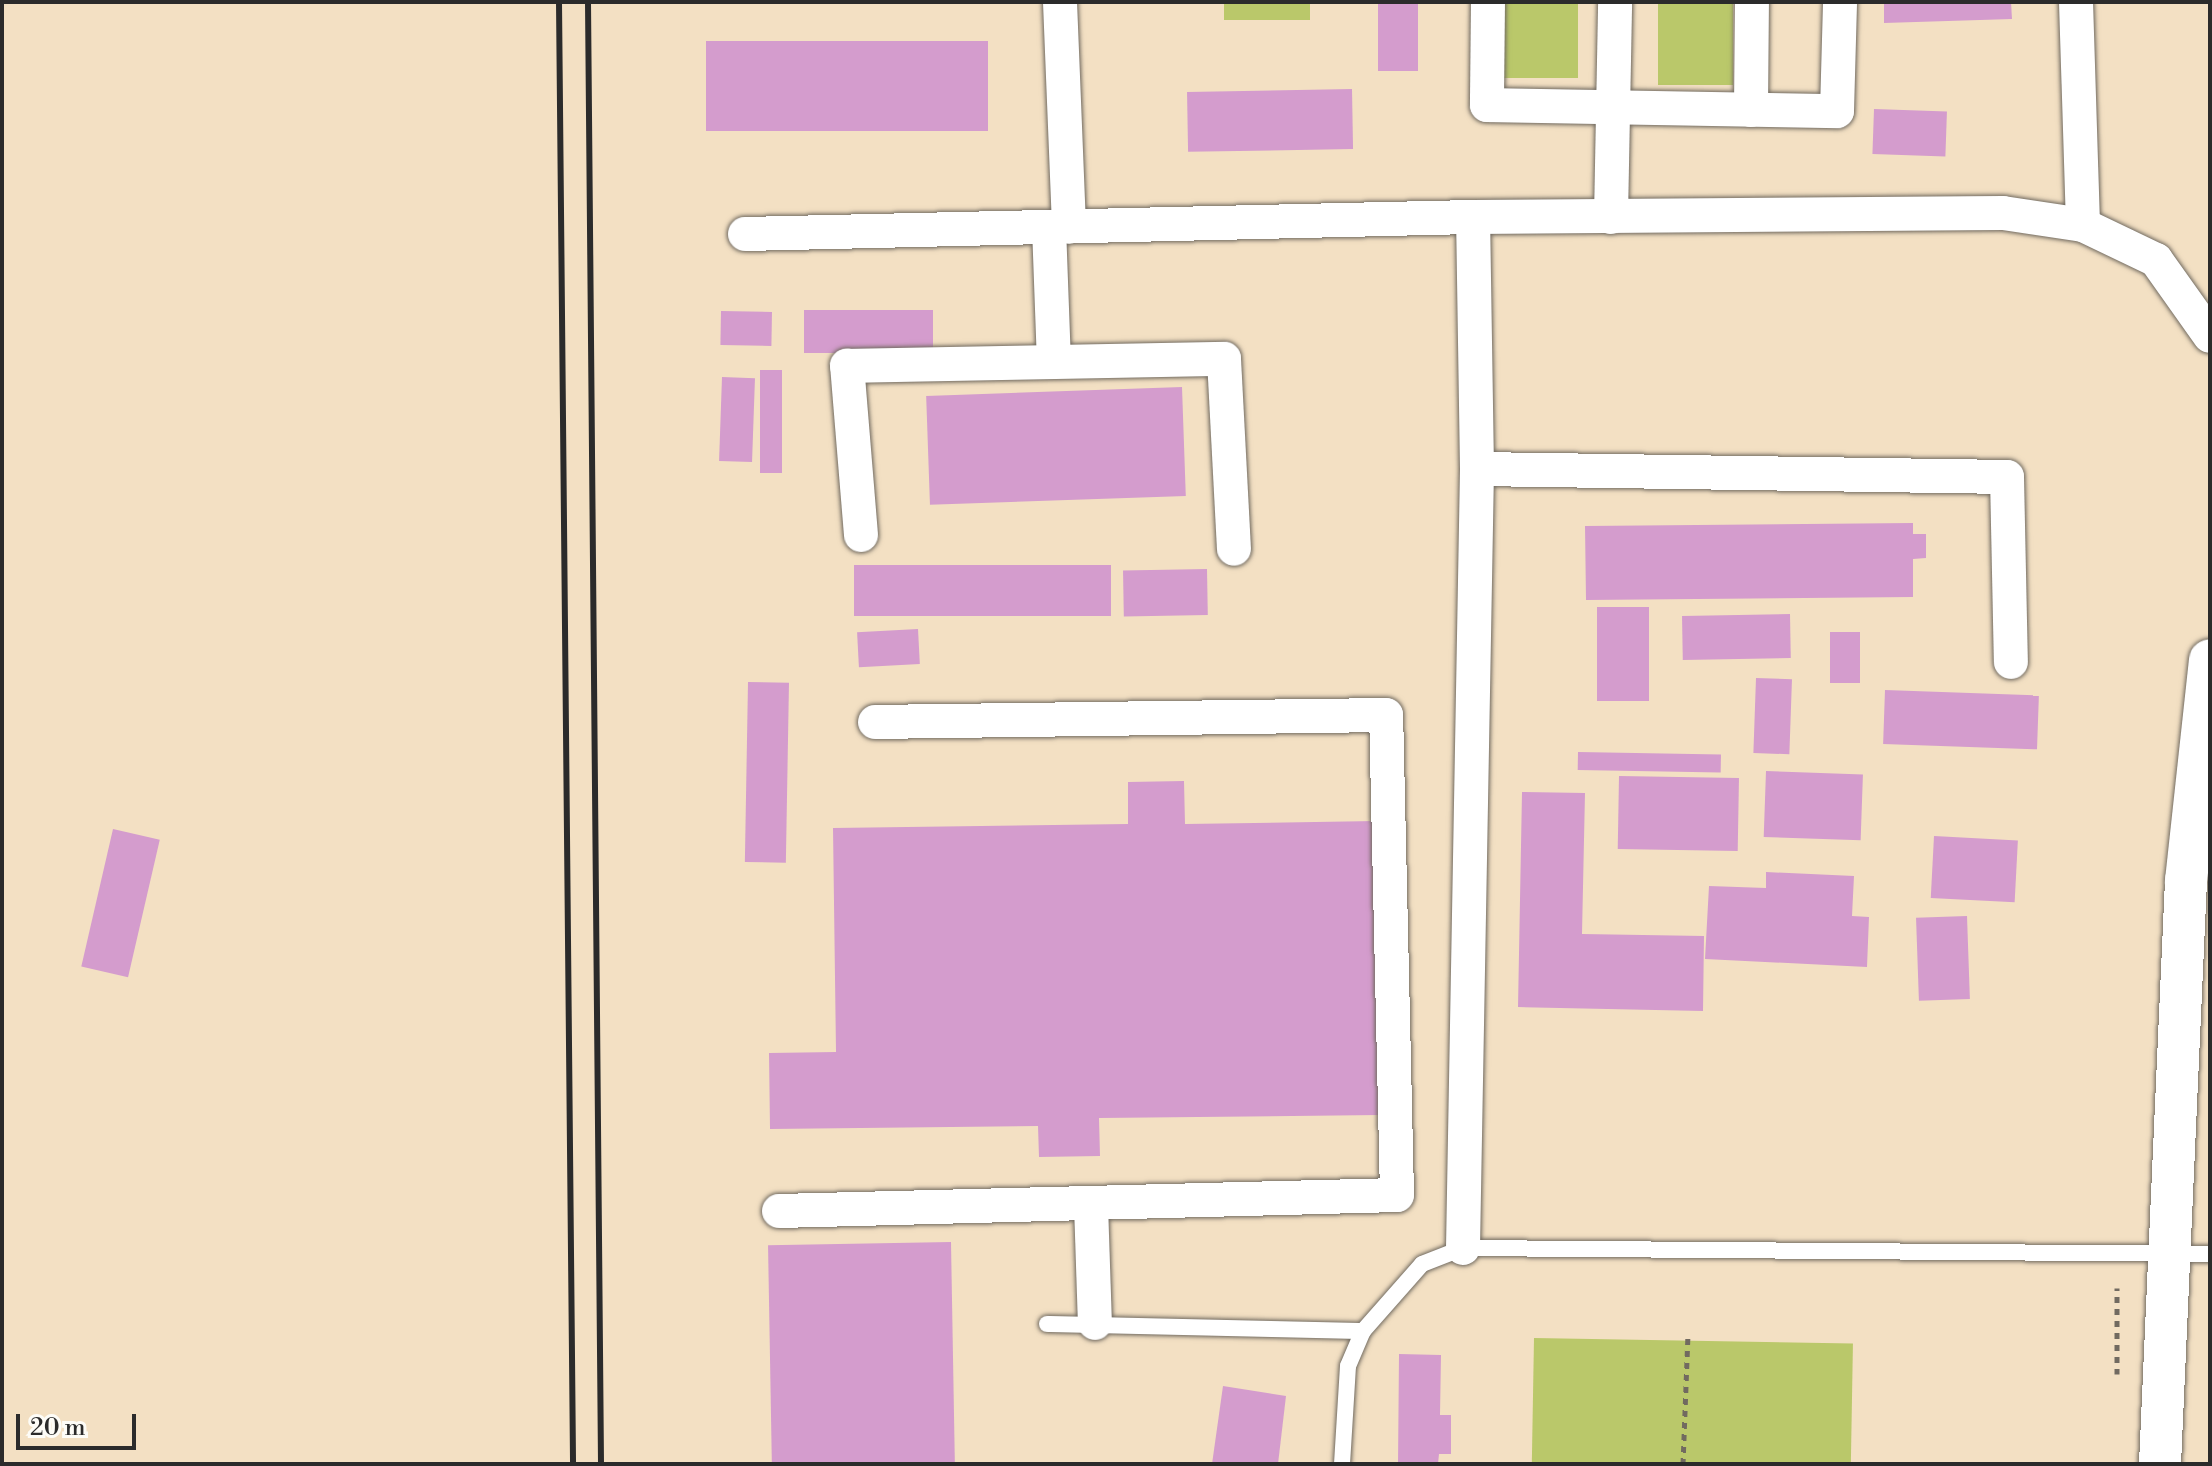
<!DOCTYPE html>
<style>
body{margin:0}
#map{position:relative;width:2212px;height:1466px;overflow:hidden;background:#f3e0c3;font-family:"Libre Bodoni",serif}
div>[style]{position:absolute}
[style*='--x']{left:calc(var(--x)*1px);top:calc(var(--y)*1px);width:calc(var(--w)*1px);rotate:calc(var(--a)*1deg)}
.green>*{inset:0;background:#bac86a;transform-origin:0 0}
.building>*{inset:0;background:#d49ccd;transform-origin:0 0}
.path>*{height:5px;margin-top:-2.5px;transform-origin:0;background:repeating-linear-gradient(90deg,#716a60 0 6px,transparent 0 12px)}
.roads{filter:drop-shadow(0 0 2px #716a60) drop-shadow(0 0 2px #716a60)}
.service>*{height:16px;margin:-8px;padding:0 8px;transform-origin:8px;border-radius:8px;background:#fff}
.minor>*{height:34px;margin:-17px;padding:0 17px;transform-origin:17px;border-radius:17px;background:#fff}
.tertiary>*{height:42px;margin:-21px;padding:0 21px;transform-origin:21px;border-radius:21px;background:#fff}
.rail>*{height:6px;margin:-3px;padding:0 3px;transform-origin:3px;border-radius:3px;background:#2b2b2b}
span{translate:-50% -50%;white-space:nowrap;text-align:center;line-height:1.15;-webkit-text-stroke:6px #fdfcf7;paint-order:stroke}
.frame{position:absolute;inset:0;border:4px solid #2b2b2b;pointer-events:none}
.scale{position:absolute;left:16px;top:1414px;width:120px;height:36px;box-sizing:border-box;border:4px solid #2b2b2b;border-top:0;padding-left:10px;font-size:24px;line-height:28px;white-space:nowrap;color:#2b2b2b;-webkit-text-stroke:6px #fdfcf7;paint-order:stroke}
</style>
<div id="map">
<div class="green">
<div style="left:1224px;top:2px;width:86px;height:18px"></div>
<div style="left:1503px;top:2px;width:75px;height:76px"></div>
<div style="left:1658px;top:2px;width:75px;height:83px"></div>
<div style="left:1534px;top:1338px;width:319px;height:126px;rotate:1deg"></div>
</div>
<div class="building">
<div style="left:1378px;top:2px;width:40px;height:69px"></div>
<div style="clip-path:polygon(1884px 2px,2011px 2px,2012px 19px,1884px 23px)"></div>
<div style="left:706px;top:41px;width:282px;height:90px"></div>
<div style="left:1352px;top:89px;width:60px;height:165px;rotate:89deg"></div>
<div style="left:1874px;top:109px;width:73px;height:45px;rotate:2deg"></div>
<div style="left:804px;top:310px;width:129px;height:43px"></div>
<div style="left:721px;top:311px;width:51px;height:34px;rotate:1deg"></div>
<div style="left:760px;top:370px;width:22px;height:103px"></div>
<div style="left:722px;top:377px;width:33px;height:84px;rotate:2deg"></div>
<div style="left:1182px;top:387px;width:109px;height:256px;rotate:88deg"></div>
<div style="clip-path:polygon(1913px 523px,1913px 534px,1926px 534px,1926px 558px,1913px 559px,1913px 597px,1586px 600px,1585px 526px)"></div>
<div style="left:1111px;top:565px;width:51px;height:257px;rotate:90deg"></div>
<div style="left:1207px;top:569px;width:46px;height:84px;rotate:89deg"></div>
<div style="left:1597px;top:607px;width:52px;height:94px"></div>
<div style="left:1790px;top:614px;width:44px;height:108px;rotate:89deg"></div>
<div style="left:918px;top:629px;width:35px;height:61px;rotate:87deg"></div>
<div style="left:1830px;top:632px;width:30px;height:51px"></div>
<div style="left:1756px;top:678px;width:36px;height:75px;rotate:2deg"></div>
<div style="left:748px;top:682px;width:41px;height:180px;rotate:1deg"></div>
<div style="left:1885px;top:690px;width:154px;height:54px;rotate:2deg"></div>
<div style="left:1578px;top:752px;width:143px;height:18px;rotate:1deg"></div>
<div style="left:1766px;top:771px;width:97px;height:66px;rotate:2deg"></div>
<div style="left:1619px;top:776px;width:120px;height:73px;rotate:1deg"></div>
<div style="clip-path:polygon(1184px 781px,1185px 824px,1376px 821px,1380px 1115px,1099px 1118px,1100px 1156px,1039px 1157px,1038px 1126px,770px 1129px,769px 1053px,836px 1052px,833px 828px,1128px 824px,1128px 782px)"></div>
<div style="clip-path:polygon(1522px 792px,1585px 793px,1582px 934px,1704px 936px,1703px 1011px,1518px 1007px)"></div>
<div style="left:113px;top:829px;width:48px;height:141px;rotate:13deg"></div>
<div style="left:1934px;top:836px;width:84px;height:62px;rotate:3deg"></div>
<div style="clip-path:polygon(1766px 872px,1854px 876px,1852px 916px,1869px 917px,1867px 967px,1705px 959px,1709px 886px,1766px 888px)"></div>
<div style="left:1967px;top:916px;width:83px;height:51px;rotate:88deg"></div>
<div style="left:951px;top:1242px;width:222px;height:183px;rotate:89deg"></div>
<div style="clip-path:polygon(1399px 1354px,1441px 1355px,1440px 1415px,1451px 1415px,1451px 1454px,1439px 1454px,1438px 1464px,1398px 1464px)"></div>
<div style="clip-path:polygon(1223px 1386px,1286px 1396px,1278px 1464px,1212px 1464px)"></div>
</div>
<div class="path">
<div style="--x:2117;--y:1374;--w:86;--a:-90"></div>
<div style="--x:1683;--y:1464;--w:130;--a:-87.8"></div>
</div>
<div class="roads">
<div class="service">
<div style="--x:1047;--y:1324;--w:316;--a:1.3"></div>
<div style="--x:1342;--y:1464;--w:98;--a:-86.5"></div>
<div style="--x:1348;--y:1366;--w:38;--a:-67"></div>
<div style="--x:1363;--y:1331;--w:89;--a:-48.6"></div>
<div style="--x:1422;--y:1264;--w:44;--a:-21.3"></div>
<div style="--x:1463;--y:1248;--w:747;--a:0.46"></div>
</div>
<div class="minor">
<div style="--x:1060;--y:2;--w:225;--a:87.7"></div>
<div style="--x:1488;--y:2;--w:103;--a:90.6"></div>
<div style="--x:1487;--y:105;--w:350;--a:1"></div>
<div style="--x:1837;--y:111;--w:109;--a:-88.4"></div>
<div style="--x:2076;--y:2;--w:223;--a:88.2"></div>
<div style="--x:1751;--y:110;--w:108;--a:-89.5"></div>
<div style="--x:1611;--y:217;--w:215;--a:-88.9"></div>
<div style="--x:1049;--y:227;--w:135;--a:87.9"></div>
<div style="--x:745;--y:234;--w:728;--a:-1.34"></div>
<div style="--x:1473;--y:217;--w:530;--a:-0.43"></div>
<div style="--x:2003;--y:213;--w:81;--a:8.5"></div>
<div style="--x:2083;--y:225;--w:81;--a:25.6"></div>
<div style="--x:2156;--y:260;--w:93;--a:54.6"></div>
<div style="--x:1477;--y:469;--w:530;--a:0.86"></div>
<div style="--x:2007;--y:477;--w:185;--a:88.8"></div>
<div style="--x:861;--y:535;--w:170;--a:-94.7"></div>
<div style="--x:847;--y:366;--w:377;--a:-1.1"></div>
<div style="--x:1224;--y:359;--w:190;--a:87"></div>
<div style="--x:1091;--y:1205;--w:118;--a:88.1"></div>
<div style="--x:779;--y:1211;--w:618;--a:-1.48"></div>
<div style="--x:1397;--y:1195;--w:480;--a:-91.3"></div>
<div style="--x:1386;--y:715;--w:511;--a:179.22"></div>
<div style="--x:1463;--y:1248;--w:779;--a:-88.97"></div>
<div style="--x:1477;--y:469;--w:252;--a:-90.9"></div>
</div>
<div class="tertiary">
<div style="--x:2160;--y:1464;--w:584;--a:-87.45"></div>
<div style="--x:2186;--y:881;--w:222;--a:-83.8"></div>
</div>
</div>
<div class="rail">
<div style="--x:559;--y:2;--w:1462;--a:89.45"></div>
<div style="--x:588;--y:2;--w:1462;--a:89.49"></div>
</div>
<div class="frame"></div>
<div class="scale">20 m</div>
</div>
